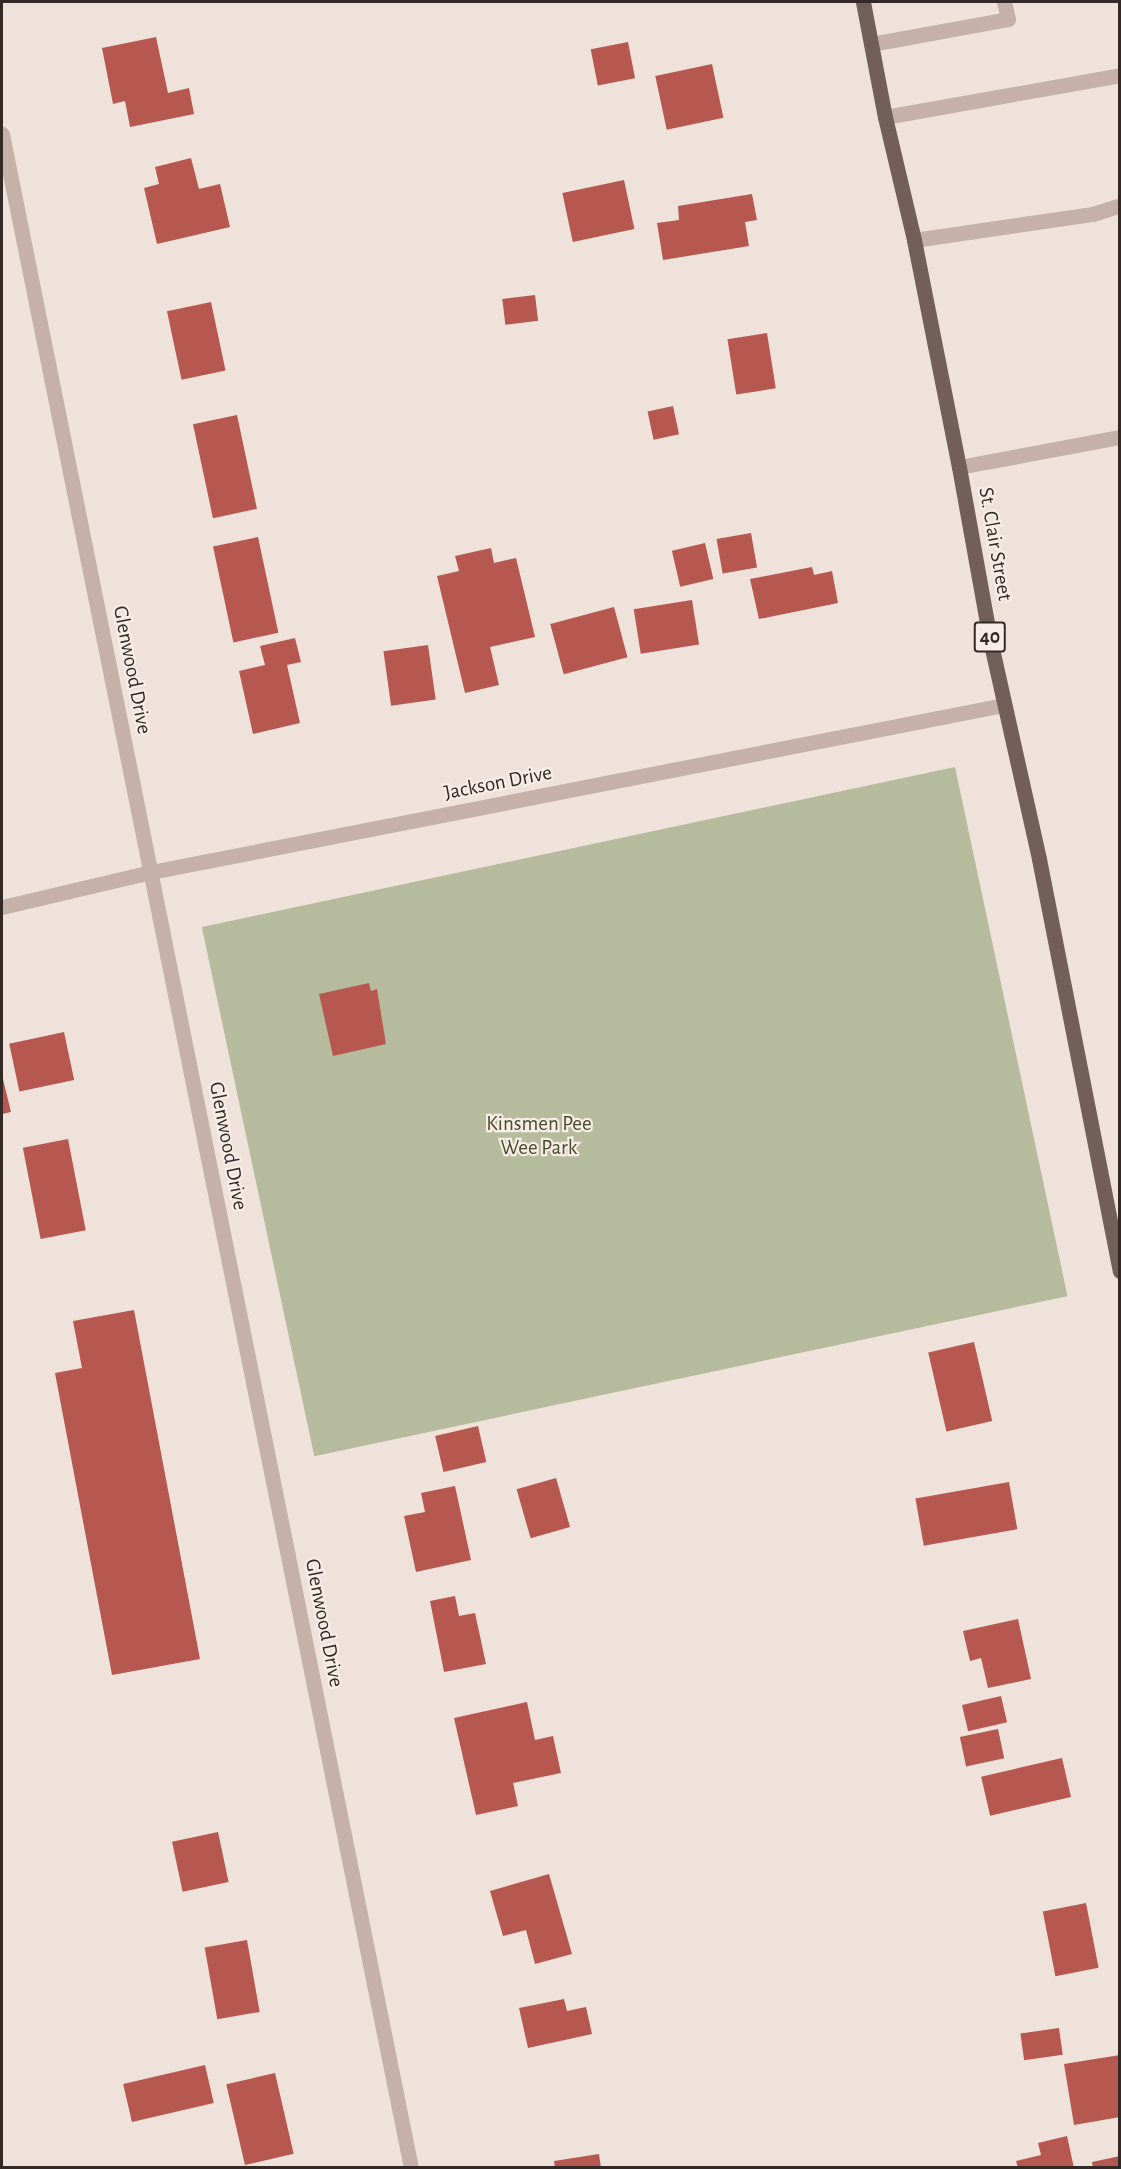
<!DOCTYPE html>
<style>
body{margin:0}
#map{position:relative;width:1121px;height:2169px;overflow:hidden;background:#eee2db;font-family:"Alegreya Sans",sans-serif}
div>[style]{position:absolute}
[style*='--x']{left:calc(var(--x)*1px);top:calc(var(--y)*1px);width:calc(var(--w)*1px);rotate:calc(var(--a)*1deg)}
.green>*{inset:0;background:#b6bb9d;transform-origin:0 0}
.building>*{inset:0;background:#b75850;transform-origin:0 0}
.lane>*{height:15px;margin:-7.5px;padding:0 7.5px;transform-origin:7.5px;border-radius:7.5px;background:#c5b1a8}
.street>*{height:15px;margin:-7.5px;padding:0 7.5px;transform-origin:7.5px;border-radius:7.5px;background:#c5b1a8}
.primary>*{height:15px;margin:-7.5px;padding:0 7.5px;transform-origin:7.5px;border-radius:7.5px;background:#735f5a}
span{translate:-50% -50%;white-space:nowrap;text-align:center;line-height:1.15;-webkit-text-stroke:4.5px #f7ede6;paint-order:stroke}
.shield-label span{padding:2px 4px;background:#f7ede6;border:2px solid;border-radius:4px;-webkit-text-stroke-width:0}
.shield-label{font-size:20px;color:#332927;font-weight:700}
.street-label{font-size:21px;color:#332927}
.park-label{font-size:21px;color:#474e2e}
.frame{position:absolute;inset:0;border:3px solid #332927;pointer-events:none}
</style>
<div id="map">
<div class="green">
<div style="left:955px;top:767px;width:541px;height:770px;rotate:78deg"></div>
</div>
<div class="building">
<div style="clip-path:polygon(156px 37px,168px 93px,189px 88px,194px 114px,130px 127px,125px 101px,113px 104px,102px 48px)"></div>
<div style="left:628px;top:42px;width:37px;height:38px;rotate:79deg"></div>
<div style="left:712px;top:64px;width:55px;height:58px;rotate:78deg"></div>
<div style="clip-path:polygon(191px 158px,199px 189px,220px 184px,230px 227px,157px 244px,144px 188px,159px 184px,155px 167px)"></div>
<div style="left:624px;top:180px;width:50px;height:63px;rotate:78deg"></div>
<div style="clip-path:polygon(752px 194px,757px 220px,745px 222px,749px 246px,663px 260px,657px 223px,679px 220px,678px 206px)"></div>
<div style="left:535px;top:295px;width:26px;height:33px;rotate:83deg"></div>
<div style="left:211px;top:302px;width:70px;height:45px;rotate:78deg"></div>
<div style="left:767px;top:333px;width:56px;height:40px;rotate:81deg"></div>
<div style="left:673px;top:406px;width:29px;height:26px;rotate:78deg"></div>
<div style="left:237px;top:415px;width:96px;height:45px;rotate:78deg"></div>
<div style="left:751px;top:533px;width:35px;height:35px;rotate:80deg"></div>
<div style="left:258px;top:537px;width:98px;height:46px;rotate:78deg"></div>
<div style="left:705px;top:543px;width:37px;height:34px;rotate:77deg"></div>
<div style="clip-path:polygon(491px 548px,494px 563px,516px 558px,535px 637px,490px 647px,499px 685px,465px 693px,437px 576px,459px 571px,455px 556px)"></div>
<div style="clip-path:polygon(812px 567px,814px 575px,832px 571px,838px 603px,759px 619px,750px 579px)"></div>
<div style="left:692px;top:600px;width:45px;height:59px;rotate:81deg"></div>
<div style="left:614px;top:607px;width:52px;height:66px;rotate:75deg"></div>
<div style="clip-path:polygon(295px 638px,301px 662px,287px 665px,300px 723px,253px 734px,239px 671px,265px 665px,260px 646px)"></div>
<div style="left:428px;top:645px;width:55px;height:45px;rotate:82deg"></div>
<div style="clip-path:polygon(369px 983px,371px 991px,377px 989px,386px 1044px,333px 1056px,319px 994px)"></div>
<div style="left:64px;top:1032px;width:49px;height:56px;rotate:78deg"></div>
<div style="clip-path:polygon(2px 1075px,11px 1112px,2px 1114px)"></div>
<div style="left:68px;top:1139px;width:93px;height:46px;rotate:79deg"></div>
<div style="clip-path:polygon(134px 1310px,200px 1659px,112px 1675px,55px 1373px,82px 1368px,73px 1321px)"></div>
<div style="left:974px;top:1342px;width:81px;height:47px;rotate:77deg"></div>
<div style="left:478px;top:1426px;width:37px;height:44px;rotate:77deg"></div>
<div style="left:556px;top:1478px;width:51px;height:41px;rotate:74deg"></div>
<div style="left:1009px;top:1482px;width:48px;height:95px;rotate:80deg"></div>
<div style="clip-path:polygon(455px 1486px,471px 1560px,416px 1572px,404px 1516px,425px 1512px,421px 1493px)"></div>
<div style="clip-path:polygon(455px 1596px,459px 1616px,475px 1613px,486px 1664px,444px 1672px,430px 1601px)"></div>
<div style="clip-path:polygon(1018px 1619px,1031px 1679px,988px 1688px,981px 1658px,970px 1661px,963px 1631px)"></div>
<div style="left:1001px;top:1696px;width:27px;height:40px;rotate:77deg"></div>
<div style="clip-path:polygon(527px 1702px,535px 1740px,553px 1736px,561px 1773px,513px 1783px,518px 1806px,476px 1815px,454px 1718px)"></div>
<div style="left:998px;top:1729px;width:30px;height:39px;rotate:78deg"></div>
<div style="left:1062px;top:1758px;width:40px;height:83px;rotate:77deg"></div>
<div style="left:218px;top:1832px;width:51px;height:47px;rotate:78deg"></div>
<div style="clip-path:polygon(549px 1874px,572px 1954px,535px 1964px,526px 1930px,503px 1936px,490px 1891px)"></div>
<div style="left:1086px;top:1903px;width:66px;height:44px;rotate:79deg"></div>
<div style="left:247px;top:1940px;width:73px;height:43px;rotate:80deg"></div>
<div style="clip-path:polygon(564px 1999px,567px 2011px,586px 2007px,592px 2034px,528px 2048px,519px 2008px)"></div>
<div style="left:1059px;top:2028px;width:27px;height:39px;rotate:82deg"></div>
<div style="clip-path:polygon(1120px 2055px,1120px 2117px,1074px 2125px,1064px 2064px)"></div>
<div style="left:205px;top:2065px;width:39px;height:84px;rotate:77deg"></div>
<div style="left:275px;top:2073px;width:83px;height:50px;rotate:77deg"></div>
<div style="clip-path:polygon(1067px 2136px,1074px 2168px,1018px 2168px,1016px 2161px,1041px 2155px,1038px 2143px)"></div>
<div style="clip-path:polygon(599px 2154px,601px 2168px,555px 2168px,554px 2161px)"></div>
<div style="clip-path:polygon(1120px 2156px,1120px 2168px,1093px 2168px,1092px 2162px)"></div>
</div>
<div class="lane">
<div style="--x:871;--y:44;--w:139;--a:-10.3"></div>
<div style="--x:1008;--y:19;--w:17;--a:-103"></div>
<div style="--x:885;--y:117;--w:239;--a:-10.1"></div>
<div style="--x:914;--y:240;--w:181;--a:-8.3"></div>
<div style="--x:1093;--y:214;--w:28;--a:-18"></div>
<div style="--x:959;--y:467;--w:164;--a:-10.6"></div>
</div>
<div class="street">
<div style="--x:2;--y:134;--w:2075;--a:78.63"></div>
<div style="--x:2;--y:907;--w:153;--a:-13.2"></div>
<div style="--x:151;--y:872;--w:869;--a:-11.08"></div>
</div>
<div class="primary">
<div style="--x:863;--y:2;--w:117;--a:79.2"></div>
<div style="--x:885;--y:117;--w:126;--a:76.7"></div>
<div style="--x:914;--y:240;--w:231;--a:78.8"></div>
<div style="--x:959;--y:467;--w:180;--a:79.8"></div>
<div style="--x:991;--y:644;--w:220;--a:77.4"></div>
<div style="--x:1039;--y:859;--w:420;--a:78.9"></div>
</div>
<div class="shield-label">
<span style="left:990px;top:637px">40</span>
</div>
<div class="street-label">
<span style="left:995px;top:544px;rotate:80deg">St. Clair Street</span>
<span style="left:132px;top:670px;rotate:79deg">Glenwood Drive</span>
<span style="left:498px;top:783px;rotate:-11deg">Jackson Drive</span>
<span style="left:228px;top:1146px;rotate:79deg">Glenwood Drive</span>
<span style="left:324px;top:1623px;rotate:79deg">Glenwood Drive</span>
</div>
<div class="park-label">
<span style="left:539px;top:1136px">Kinsmen Pee<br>Wee Park</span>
</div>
<div class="frame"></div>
</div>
